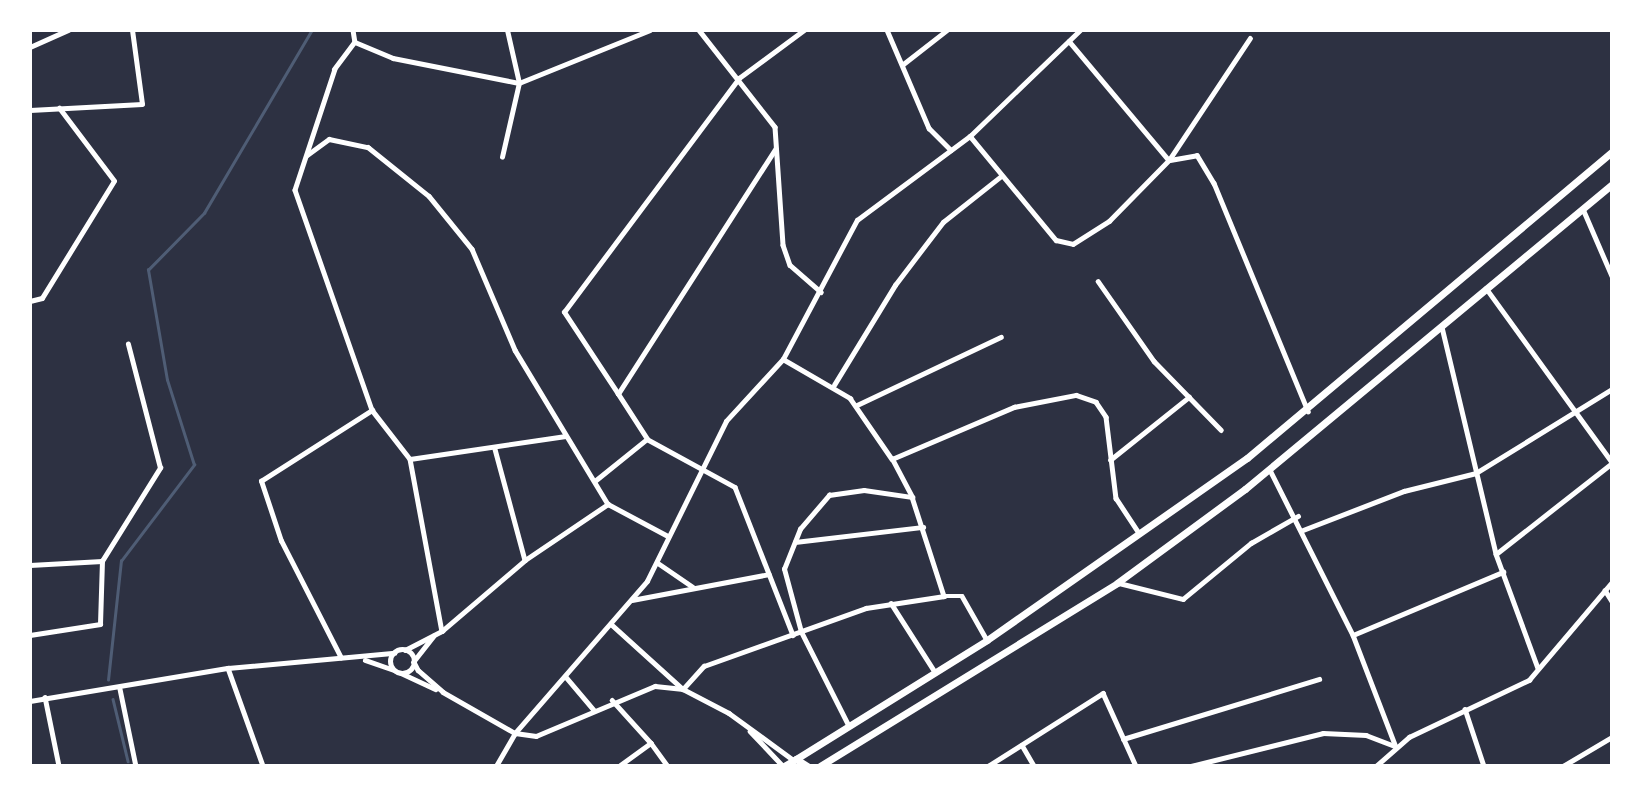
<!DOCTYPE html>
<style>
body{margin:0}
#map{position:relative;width:1642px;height:796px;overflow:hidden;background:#2d3142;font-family:Mulish,sans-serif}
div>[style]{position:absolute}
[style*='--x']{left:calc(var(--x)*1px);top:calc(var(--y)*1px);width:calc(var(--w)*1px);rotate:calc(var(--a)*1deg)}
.stream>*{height:2.5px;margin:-1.25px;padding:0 1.25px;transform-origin:1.25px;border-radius:1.25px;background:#4f5d75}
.minor>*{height:4.5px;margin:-2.25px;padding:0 2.25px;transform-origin:2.25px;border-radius:2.25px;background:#fff}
.tertiary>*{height:5px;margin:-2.5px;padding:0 2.5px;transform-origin:2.5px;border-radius:2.5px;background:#fff}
.tertiary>.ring{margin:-2.5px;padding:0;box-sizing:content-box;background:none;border:5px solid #fff;border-radius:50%}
.primary>*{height:7px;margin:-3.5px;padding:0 3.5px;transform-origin:3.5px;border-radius:3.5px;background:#fff}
span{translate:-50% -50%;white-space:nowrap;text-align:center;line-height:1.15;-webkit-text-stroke:7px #fff;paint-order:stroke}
.frame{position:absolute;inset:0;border:32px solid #fff;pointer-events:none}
</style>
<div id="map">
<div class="stream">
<div style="--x:108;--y:680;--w:120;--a:-83.8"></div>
<div style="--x:121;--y:561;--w:121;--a:-52.8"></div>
<div style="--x:194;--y:465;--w:89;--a:-107.6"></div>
<div style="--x:167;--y:380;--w:112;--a:-99.8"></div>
<div style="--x:148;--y:270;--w:80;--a:-45.5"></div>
<div style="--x:204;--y:213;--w:212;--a:-59.5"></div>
<div style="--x:113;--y:699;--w:64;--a:76.4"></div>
</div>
<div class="minor">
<div style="--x:353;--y:30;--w:12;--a:81"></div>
<div style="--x:355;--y:42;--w:41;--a:22.8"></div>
<div style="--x:393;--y:58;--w:128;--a:11.2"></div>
<div style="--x:519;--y:83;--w:141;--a:-22"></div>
<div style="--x:699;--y:30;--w:123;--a:51.9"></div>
<div style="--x:775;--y:127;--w:118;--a:86.1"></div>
<div style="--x:783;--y:245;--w:21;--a:71"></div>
<div style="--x:790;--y:265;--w:41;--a:41.1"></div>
<div style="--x:887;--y:30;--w:107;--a:66.8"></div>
<div style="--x:929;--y:128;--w:31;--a:45"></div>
<div style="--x:1069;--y:41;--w:155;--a:50"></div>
<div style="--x:355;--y:42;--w:34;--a:127"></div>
<div style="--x:335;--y:69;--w:127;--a:108.3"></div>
<div style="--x:295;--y:190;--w:233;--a:70.7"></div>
<div style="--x:372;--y:410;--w:62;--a:52.2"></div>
<div style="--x:410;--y:459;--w:175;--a:79.5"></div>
<div style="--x:30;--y:47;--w:42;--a:-24.1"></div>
<div style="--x:902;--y:65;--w:57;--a:-37.9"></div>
<div style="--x:30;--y:110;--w:112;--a:-3.1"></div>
<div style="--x:142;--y:104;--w:75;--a:-97.7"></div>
<div style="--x:970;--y:136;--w:135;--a:50.4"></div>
<div style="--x:1056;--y:240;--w:17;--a:13"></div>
<div style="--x:1073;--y:244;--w:43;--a:-32.6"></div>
<div style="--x:1109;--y:221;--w:86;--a:-45.5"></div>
<div style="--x:1169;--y:160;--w:146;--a:-56.4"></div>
<div style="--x:307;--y:155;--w:27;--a:-36"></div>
<div style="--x:329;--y:139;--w:40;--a:12"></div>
<div style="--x:368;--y:147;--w:78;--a:38.8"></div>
<div style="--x:429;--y:196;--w:68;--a:50.9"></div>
<div style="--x:472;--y:249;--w:110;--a:66.9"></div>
<div style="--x:515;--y:350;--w:180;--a:58.9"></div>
<div style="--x:608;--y:504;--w:68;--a:28.1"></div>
<div style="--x:502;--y:157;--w:76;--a:-77.1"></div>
<div style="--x:519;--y:83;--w:54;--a:-102.8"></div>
<div style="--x:1170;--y:160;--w:27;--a:-10"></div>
<div style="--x:1197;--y:155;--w:33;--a:59"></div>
<div style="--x:1214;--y:183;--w:247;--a:67.6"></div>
<div style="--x:1583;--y:209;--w:73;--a:66.6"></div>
<div style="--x:1098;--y:281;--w:98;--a:55"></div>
<div style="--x:1154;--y:361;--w:96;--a:45.8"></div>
<div style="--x:1486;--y:288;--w:215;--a:54.1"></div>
<div style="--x:30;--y:301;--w:12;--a:-14"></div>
<div style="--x:42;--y:298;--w:137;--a:-58.4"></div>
<div style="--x:114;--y:181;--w:91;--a:-127"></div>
<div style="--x:1442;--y:327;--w:233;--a:76.6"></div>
<div style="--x:1496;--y:554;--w:121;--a:69.8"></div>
<div style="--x:783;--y:359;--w:78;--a:30.2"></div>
<div style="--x:850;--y:398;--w:74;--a:55.5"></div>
<div style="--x:834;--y:385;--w:117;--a:-58.6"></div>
<div style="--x:895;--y:285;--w:79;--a:-52.7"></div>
<div style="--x:943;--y:222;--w:73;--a:-38.3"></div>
<div style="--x:618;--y:394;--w:98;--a:-123.4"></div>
<div style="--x:564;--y:312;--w:292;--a:-53.2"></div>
<div style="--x:739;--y:78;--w:81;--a:-36.4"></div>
<div style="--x:857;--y:405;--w:159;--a:-25.3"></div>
<div style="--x:647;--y:439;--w:54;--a:-122.8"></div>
<div style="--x:618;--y:394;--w:291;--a:-57.3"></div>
<div style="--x:495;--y:449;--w:115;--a:74.9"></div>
<div style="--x:410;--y:459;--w:157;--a:-8.4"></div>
<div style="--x:1110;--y:460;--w:101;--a:-38.6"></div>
<div style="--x:1270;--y:470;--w:185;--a:63.3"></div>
<div style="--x:1353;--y:635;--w:120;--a:69"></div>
<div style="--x:596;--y:480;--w:65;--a:-38.8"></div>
<div style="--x:647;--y:439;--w:100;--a:28.6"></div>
<div style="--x:735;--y:487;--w:159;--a:68.6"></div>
<div style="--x:912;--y:497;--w:43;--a:-117.8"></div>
<div style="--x:892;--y:459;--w:133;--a:-23.1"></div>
<div style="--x:1014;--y:407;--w:63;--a:-11"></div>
<div style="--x:1076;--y:395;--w:21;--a:19"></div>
<div style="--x:1096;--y:402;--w:18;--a:56"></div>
<div style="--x:1106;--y:417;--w:82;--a:83"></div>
<div style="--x:1116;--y:498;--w:42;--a:56.7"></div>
<div style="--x:1303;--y:530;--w:108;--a:-21.1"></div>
<div style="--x:1404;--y:491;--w:74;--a:-14"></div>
<div style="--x:1476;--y:473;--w:160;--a:-31.7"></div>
<div style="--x:795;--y:542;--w:129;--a:-6.7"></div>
<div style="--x:1496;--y:554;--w:147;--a:-38.1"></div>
<div style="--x:658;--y:563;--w:42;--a:34.4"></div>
<div style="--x:30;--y:565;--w:72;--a:-3.2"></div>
<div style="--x:1119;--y:583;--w:66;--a:14"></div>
<div style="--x:1183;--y:599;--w:88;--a:-39.5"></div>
<div style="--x:1251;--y:543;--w:54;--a:-29.9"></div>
<div style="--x:1605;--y:590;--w:13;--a:58"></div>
<div style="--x:632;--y:600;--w:139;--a:-10.7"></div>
<div style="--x:891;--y:603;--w:82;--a:57.5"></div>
<div style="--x:611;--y:624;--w:97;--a:42.1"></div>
<div style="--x:683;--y:689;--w:31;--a:-48"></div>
<div style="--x:704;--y:666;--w:172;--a:-19.7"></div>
<div style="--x:866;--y:608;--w:79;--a:-8.7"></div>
<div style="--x:30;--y:635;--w:71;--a:-8.9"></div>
<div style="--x:100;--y:624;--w:63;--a:-88.2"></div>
<div style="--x:102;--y:561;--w:110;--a:-58.1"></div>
<div style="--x:160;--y:468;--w:128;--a:-104.5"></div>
<div style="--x:1353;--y:635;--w:163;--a:-22.8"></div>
<div style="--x:434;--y:636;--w:33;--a:128"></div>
<div style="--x:414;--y:662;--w:9;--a:63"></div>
<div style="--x:418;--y:670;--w:33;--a:41"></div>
<div style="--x:443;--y:692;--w:83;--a:29.7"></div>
<div style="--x:515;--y:733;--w:201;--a:-49"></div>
<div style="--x:647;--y:581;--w:178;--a:-63.7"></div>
<div style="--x:726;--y:421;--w:84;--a:-47.4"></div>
<div style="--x:783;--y:359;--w:157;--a:-62"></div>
<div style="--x:857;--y:220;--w:141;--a:-36.6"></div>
<div style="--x:970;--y:136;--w:153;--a:-43.9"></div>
<div style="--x:405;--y:650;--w:42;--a:-27.2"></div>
<div style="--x:442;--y:631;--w:109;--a:-40.5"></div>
<div style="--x:525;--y:560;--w:100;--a:-34"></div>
<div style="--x:341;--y:658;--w:131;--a:-117.1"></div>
<div style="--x:281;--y:541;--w:63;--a:-108.4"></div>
<div style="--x:261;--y:481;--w:132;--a:-32.6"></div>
<div style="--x:365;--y:660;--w:31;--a:19"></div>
<div style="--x:228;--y:668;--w:104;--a:70.3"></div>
<div style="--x:401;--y:673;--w:38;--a:25"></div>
<div style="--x:566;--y:677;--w:43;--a:49.7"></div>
<div style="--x:120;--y:689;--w:79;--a:78.3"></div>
<div style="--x:45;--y:697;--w:70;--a:78.5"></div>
<div style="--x:612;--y:700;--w:58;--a:47.8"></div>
<div style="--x:30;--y:701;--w:201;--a:-9.5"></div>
<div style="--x:228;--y:668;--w:167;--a:-5.2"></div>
<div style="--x:1465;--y:709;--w:60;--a:71.6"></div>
<div style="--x:848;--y:725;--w:104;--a:-116.8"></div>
<div style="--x:801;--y:632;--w:65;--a:-105.1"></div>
<div style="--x:784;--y:569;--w:43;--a:-68.2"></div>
<div style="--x:800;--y:529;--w:45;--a:-49.5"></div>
<div style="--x:829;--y:495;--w:35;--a:-8"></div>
<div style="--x:864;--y:490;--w:49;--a:8.3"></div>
<div style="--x:912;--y:497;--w:104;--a:72.1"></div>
<div style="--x:944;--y:596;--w:18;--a:0"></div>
<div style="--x:962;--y:596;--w:51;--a:60.4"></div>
<div style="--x:750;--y:731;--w:48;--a:46.7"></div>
<div style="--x:1123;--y:739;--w:205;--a:-17"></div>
<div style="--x:1022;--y:745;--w:24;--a:60"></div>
<div style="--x:496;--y:766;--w:38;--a:-60"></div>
<div style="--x:515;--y:733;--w:21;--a:8"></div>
<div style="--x:536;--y:736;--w:129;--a:-22.8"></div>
<div style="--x:655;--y:686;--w:28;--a:6"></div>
<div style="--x:683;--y:689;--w:52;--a:27.6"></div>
<div style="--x:729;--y:713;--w:78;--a:36.1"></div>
<div style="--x:619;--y:766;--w:39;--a:-36"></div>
<div style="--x:651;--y:743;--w:29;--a:54"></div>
<div style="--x:988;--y:766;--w:136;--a:-32.4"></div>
<div style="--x:1103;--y:693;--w:80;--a:65.7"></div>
<div style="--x:1191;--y:766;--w:136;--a:-14"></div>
<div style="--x:1323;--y:733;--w:43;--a:2.7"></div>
<div style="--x:1366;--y:735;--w:31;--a:21"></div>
<div style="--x:1376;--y:766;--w:44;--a:-41.3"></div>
<div style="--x:1409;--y:737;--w:133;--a:-25.4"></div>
<div style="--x:1529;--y:680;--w:128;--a:-49.7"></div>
<div style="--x:1563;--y:766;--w:57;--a:-30.6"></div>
</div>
<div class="tertiary">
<div class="ring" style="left:390px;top:649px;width:19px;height:19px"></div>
</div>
<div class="primary">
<div style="--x:796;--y:759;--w:225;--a:-31.9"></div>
<div style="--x:987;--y:640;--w:317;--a:-35"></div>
<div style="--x:1247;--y:458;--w:476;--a:-40"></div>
<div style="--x:784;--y:766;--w:14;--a:-30"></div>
<div style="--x:796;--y:759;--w:13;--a:32"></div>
<div style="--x:820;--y:766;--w:349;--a:-31.6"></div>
<div style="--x:1117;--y:583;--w:159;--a:-36.3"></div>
<div style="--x:1245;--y:489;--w:477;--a:-39.7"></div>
</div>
<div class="frame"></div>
</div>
